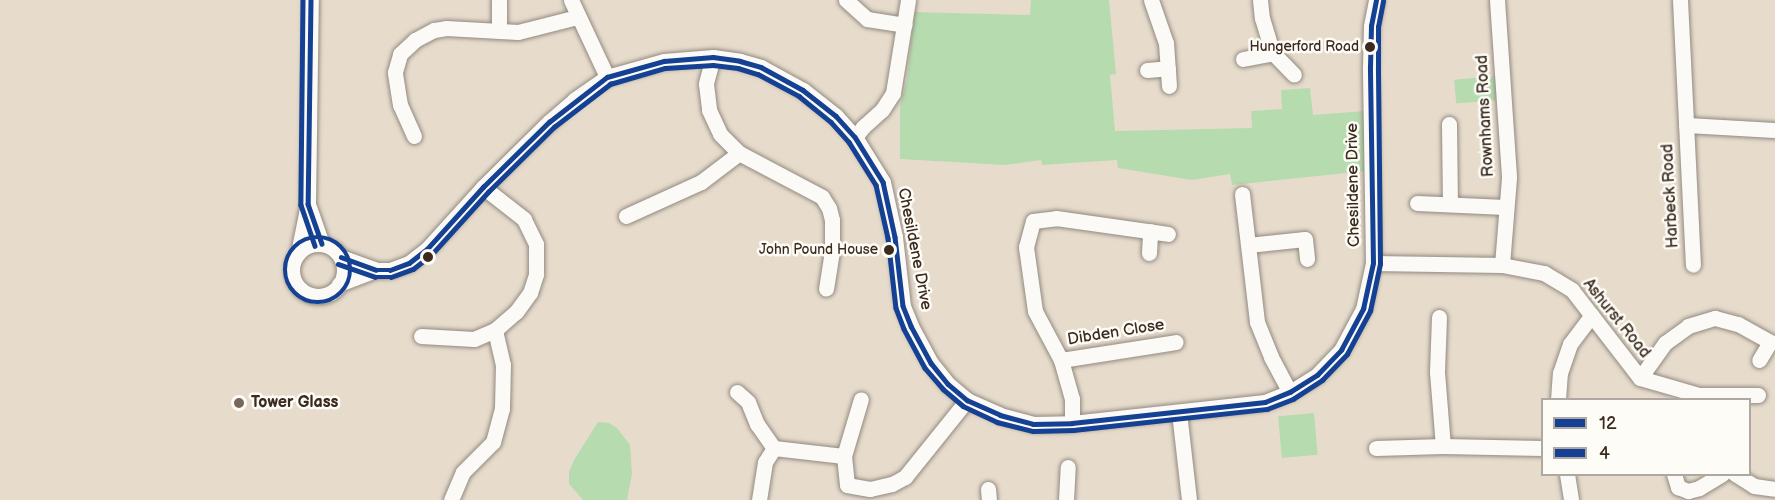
<!DOCTYPE html>
<style>
body{margin:0}
#map{position:relative;width:1775px;height:500px;overflow:hidden;background:#e7dccc;font-family:"Balsamiq Sans",sans-serif}
div>[style]{position:absolute}
[style*='--x']{left:calc(var(--x)*1px);top:calc(var(--y)*1px);width:calc(var(--w)*1px);rotate:calc(var(--a)*1deg)}
.green>*{inset:0;background:#b6dbaf;transform-origin:0 0}
.roads{filter:drop-shadow(0 0 2px #928a80) drop-shadow(0 0 2px #928a80)}
.street>*{height:15px;margin:-7.5px;padding:0 7.5px;transform-origin:7.5px;border-radius:7.5px;background:#fbfaf7}
.street>.ring{margin:-7.5px;padding:0;box-sizing:content-box;background:none;border:15px solid #fbfaf7;border-radius:50%}
.bus-1>*{height:4.5px;margin:-2.25px;padding:0 2.25px;transform-origin:2.25px;border-radius:2.25px;background:#154194}
.bus-2>*{height:4.5px;margin:-2.25px;padding:0 2.25px;transform-origin:2.25px;border-radius:2.25px;background:#154194}
.bus-2>.ring{margin:-2.25px;padding:0;box-sizing:content-box;background:none;border:4.5px solid #154194;border-radius:50%}
.dots>*{width:16px;height:16px;translate:-50% -50%;box-sizing:border-box;border:3px solid #fdfcf7;border-radius:50%}
span{translate:-50% -50%;white-space:nowrap;text-align:center;line-height:1.15;-webkit-text-stroke:5px #fdfcf7;paint-order:stroke}
.bus-label{font-size:14px;color:#3b2a1e}
.right{translate:-100% -50%;text-align:right}
.street-label{font-size:16px;color:#3b2a1e}
.poi-label{font-size:16px;color:#3b2a1e;font-weight:700}
.left{translate:0 -50%;text-align:left}
.legend{position:absolute;left:1541px;top:398px;width:210px;height:78px;box-sizing:border-box;background:#fdfcf7;border:2px solid #afa8a0;margin:0;padding:8px 10px;list-style:none;font-size:18px;color:#3b2a1e}
.legend li{display:flex;align-items:center;gap:12px;height:30px}
.legend b{width:30px;border:2px solid #afa8a0}
</style>
<div id="map">
<div class="green">
<div style="clip-path:polygon(1031px 0,1109px 0,1116px 74px,1110px 75px,1115px 131px,1252px 128px,1251px 111px,1282px 109px,1281px 90px,1310px 88px,1313px 115px,1364px 111px,1365px 171px,1232px 185px,1230px 174px,1192px 180px,1118px 168px,1117px 160px,1042px 165px,1041px 160px,1005px 165px,900px 159px,900px 106px,907px 79px,914px 12px,1030px 15px)"></div>
<div style="left:1496px;top:76px;width:24px;height:42px;rotate:85deg"></div>
<div style="left:1314px;top:413px;width:42px;height:36px;rotate:85deg"></div>
<div style="clip-path:polygon(598px 422px,609px 423px,617px 428px,630px 445px,632px 474px,627px 500px,583px 500px,569px 484px,569px 472px,574px 460px)"></div>
</div>
<div class="roads">
<div class="street">
<div style="--x:571;--y:0;--w:85;--a:64.9"></div>
<div style="--x:846;--y:0;--w:28;--a:42"></div>
<div style="--x:867;--y:19;--w:38;--a:9"></div>
<div style="--x:1151;--y:0;--w:46;--a:70.8"></div>
<div style="--x:1166;--y:43;--w:43;--a:86"></div>
<div style="--x:1260;--y:0;--w:18;--a:84"></div>
<div style="--x:1262;--y:18;--w:37;--a:73"></div>
<div style="--x:1273;--y:53;--w:30;--a:46"></div>
<div style="--x:1497;--y:0;--w:178;--a:86.1"></div>
<div style="--x:1509;--y:178;--w:87;--a:94.6"></div>
<div style="--x:1680;--y:0;--w:265;--a:87.2"></div>
<div style="--x:499;--y:29;--w:29;--a:-90"></div>
<div style="--x:713;--y:57;--w:28;--a:105"></div>
<div style="--x:706;--y:84;--w:26;--a:83"></div>
<div style="--x:709;--y:110;--w:26;--a:65"></div>
<div style="--x:720;--y:134;--w:27;--a:45"></div>
<div style="--x:739;--y:153;--w:94;--a:27.9"></div>
<div style="--x:822;--y:197;--w:13;--a:58"></div>
<div style="--x:829;--y:208;--w:12;--a:76"></div>
<div style="--x:832;--y:220;--w:31;--a:90"></div>
<div style="--x:832;--y:251;--w:38;--a:99"></div>
<div style="--x:1243;--y:59;--w:31;--a:-11"></div>
<div style="--x:1147;--y:70;--w:21;--a:-5"></div>
<div style="--x:1449;--y:124;--w:79;--a:89.3"></div>
<div style="--x:1686;--y:125;--w:89;--a:3.2"></div>
<div style="--x:414;--y:136;--w:34;--a:-114"></div>
<div style="--x:400;--y:105;--w:33;--a:-99"></div>
<div style="--x:395;--y:72;--w:19;--a:-74"></div>
<div style="--x:400;--y:54;--w:21;--a:-43"></div>
<div style="--x:415;--y:40;--w:21;--a:-28"></div>
<div style="--x:434;--y:30;--w:12;--a:-9"></div>
<div style="--x:446;--y:28;--w:72;--a:3.2"></div>
<div style="--x:518;--y:32;--w:61;--a:-14.3"></div>
<div style="--x:855;--y:137;--w:13;--a:-51"></div>
<div style="--x:863;--y:127;--w:25;--a:-42"></div>
<div style="--x:882;--y:110;--w:20;--a:-57"></div>
<div style="--x:893;--y:93;--w:94;--a:-80.8"></div>
<div style="--x:1242;--y:194;--w:129;--a:83.3"></div>
<div style="--x:1257;--y:322;--w:38;--a:68"></div>
<div style="--x:1271;--y:357;--w:40;--a:62"></div>
<div style="--x:1417;--y:203;--w:88;--a:2.6"></div>
<div style="--x:308;--y:204;--w:42;--a:70.7"></div>
<div style="--x:626;--y:216;--w:82;--a:-24.4"></div>
<div style="--x:701;--y:182;--w:48;--a:-37.3"></div>
<div class="ring" style="left:292px;top:244px;width:37px;height:37px"></div>
<div style="--x:1248;--y:245;--w:57;--a:-6"></div>
<div style="--x:1305;--y:239;--w:20;--a:84"></div>
<div style="--x:298;--y:253;--w:50;--a:-78.5"></div>
<div style="--x:308;--y:204;--w:204;--a:-89.2"></div>
<div style="--x:1149;--y:253;--w:22;--a:-87"></div>
<div style="--x:341;--y:257;--w:37;--a:20"></div>
<div style="--x:376;--y:270;--w:14;--a:0"></div>
<div style="--x:390;--y:270;--w:20;--a:-20"></div>
<div style="--x:409;--y:263;--w:23;--a:-38"></div>
<div style="--x:427;--y:249;--w:84;--a:-47.9"></div>
<div style="--x:483;--y:187;--w:93;--a:-44.6"></div>
<div style="--x:549;--y:122;--w:33;--a:-41"></div>
<div style="--x:574;--y:100;--w:40;--a:-34.9"></div>
<div style="--x:607;--y:77;--w:59;--a:-15.7"></div>
<div style="--x:664;--y:61;--w:49;--a:-4.7"></div>
<div style="--x:713;--y:57;--w:27;--a:8"></div>
<div style="--x:740;--y:61;--w:22;--a:16"></div>
<div style="--x:761;--y:67;--w:48;--a:28.7"></div>
<div style="--x:803;--y:90;--w:42;--a:38.2"></div>
<div style="--x:836;--y:116;--w:28;--a:48"></div>
<div style="--x:855;--y:137;--w:53;--a:58.1"></div>
<div style="--x:883;--y:182;--w:56;--a:77.7"></div>
<div style="--x:895;--y:237;--w:69;--a:83.4"></div>
<div style="--x:903;--y:306;--w:22;--a:68"></div>
<div style="--x:911;--y:326;--w:42;--a:61.6"></div>
<div style="--x:931;--y:363;--w:27;--a:51"></div>
<div style="--x:948;--y:384;--w:25;--a:40"></div>
<div style="--x:967;--y:400;--w:36;--a:24"></div>
<div style="--x:1000;--y:415;--w:34;--a:15"></div>
<div style="--x:1033;--y:424;--w:39;--a:-1"></div>
<div style="--x:1072;--y:423;--w:194;--a:-6.2"></div>
<div style="--x:1265;--y:402;--w:27;--a:-22"></div>
<div style="--x:1290;--y:392;--w:32;--a:-32"></div>
<div style="--x:1317;--y:375;--w:35;--a:-46"></div>
<div style="--x:1341;--y:350;--w:47;--a:-61.8"></div>
<div style="--x:1363;--y:309;--w:47;--a:-77.7"></div>
<div style="--x:1373;--y:263;--w:196;--a:-90.9"></div>
<div style="--x:1370;--y:67;--w:41;--a:-88.6"></div>
<div style="--x:1371;--y:26;--w:26;--a:-79"></div>
<div style="--x:1373;--y:263;--w:129;--a:0.9"></div>
<div style="--x:1502;--y:265;--w:43;--a:10.8"></div>
<div style="--x:1544;--y:273;--w:33;--a:31"></div>
<div style="--x:1572;--y:290;--w:111;--a:52.3"></div>
<div style="--x:1640;--y:378;--w:61;--a:16.1"></div>
<div style="--x:1699;--y:395;--w:59;--a:0"></div>
<div style="--x:339;--y:284;--w:40;--a:-21"></div>
<div style="--x:1439;--y:317;--w:55;--a:92.1"></div>
<div style="--x:1437;--y:372;--w:74;--a:85.4"></div>
<div style="--x:421;--y:336;--w:53;--a:3.2"></div>
<div style="--x:474;--y:339;--w:23;--a:-23"></div>
<div style="--x:495;--y:330;--w:28;--a:-41"></div>
<div style="--x:516;--y:312;--w:24;--a:-54"></div>
<div style="--x:530;--y:293;--w:20;--a:-72"></div>
<div style="--x:536;--y:274;--w:30;--a:-90"></div>
<div style="--x:536;--y:244;--w:28;--a:-116"></div>
<div style="--x:524;--y:219;--w:52;--a:-142"></div>
<div style="--x:1061;--y:360;--w:116;--a:-8.9"></div>
<div style="--x:1640;--y:378;--w:43;--a:-54.5"></div>
<div style="--x:1665;--y:343;--w:29;--a:-36"></div>
<div style="--x:1688;--y:326;--w:28;--a:-17"></div>
<div style="--x:1715;--y:318;--w:24;--a:15"></div>
<div style="--x:1738;--y:324;--w:37;--a:29"></div>
<div style="--x:1770;--y:342;--w:21;--a:121"></div>
<div style="--x:737;--y:392;--w:15;--a:42"></div>
<div style="--x:748;--y:402;--w:24;--a:68"></div>
<div style="--x:757;--y:424;--w:29;--a:55"></div>
<div style="--x:774;--y:448;--w:70;--a:6.5"></div>
<div style="--x:844;--y:456;--w:29;--a:84"></div>
<div style="--x:847;--y:485;--w:23;--a:10"></div>
<div style="--x:870;--y:489;--w:23;--a:-13"></div>
<div style="--x:892;--y:484;--w:15;--a:-28"></div>
<div style="--x:905;--y:477;--w:99;--a:-51.2"></div>
<div style="--x:1558;--y:400;--w:27;--a:-86"></div>
<div style="--x:1560;--y:373;--w:31;--a:-71"></div>
<div style="--x:1570;--y:344;--w:36;--a:-53"></div>
<div style="--x:1179;--y:412;--w:89;--a:83.5"></div>
<div style="--x:1072;--y:423;--w:24;--a:-90"></div>
<div style="--x:1072;--y:399;--w:41;--a:-105.8"></div>
<div style="--x:1061;--y:360;--w:55;--a:-118"></div>
<div style="--x:1035;--y:311;--w:65;--a:-98"></div>
<div style="--x:1026;--y:247;--w:27;--a:-75"></div>
<div style="--x:1033;--y:221;--w:23;--a:-7"></div>
<div style="--x:1056;--y:218;--w:113;--a:8.1"></div>
<div style="--x:1376;--y:448;--w:67;--a:-1.7"></div>
<div style="--x:1443;--y:446;--w:99;--a:1.2"></div>
<div style="--x:844;--y:456;--w:59;--a:-73.4"></div>
<div style="--x:1567;--y:474;--w:26;--a:81"></div>
<div style="--x:1674;--y:474;--w:14;--a:73"></div>
<div style="--x:1678;--y:487;--w:11;--a:22"></div>
<div style="--x:1688;--y:491;--w:11;--a:-15"></div>
<div style="--x:1699;--y:488;--w:27;--a:-31"></div>
<div style="--x:1735;--y:474;--w:22;--a:32"></div>
<div style="--x:1754;--y:486;--w:21;--a:8"></div>
<div style="--x:988;--y:489;--w:11;--a:85"></div>
<div style="--x:451;--y:500;--w:30;--a:-67"></div>
<div style="--x:463;--y:472;--w:42;--a:-45"></div>
<div style="--x:493;--y:442;--w:35;--a:-75"></div>
<div style="--x:502;--y:408;--w:43;--a:-88.7"></div>
<div style="--x:503;--y:365;--w:36;--a:-103"></div>
<div style="--x:759;--y:500;--w:38;--a:-81"></div>
<div style="--x:765;--y:462;--w:17;--a:-57"></div>
<div style="--x:1066;--y:500;--w:33;--a:-87"></div>
</div>
</div>
<div class="bus-1">
<div style="--x:311;--y:0;--w:204;--a:90.8"></div>
<div style="--x:308;--y:204;--w:42;--a:70.7"></div>
<div style="--x:341;--y:257;--w:37;--a:20"></div>
<div style="--x:376;--y:270;--w:14;--a:0"></div>
<div style="--x:390;--y:270;--w:20;--a:-20"></div>
<div style="--x:409;--y:263;--w:23;--a:-38"></div>
<div style="--x:427;--y:249;--w:84;--a:-47.9"></div>
<div style="--x:483;--y:187;--w:93;--a:-44.6"></div>
<div style="--x:549;--y:122;--w:73;--a:-37.8"></div>
<div style="--x:607;--y:77;--w:59;--a:-15.7"></div>
<div style="--x:664;--y:61;--w:49;--a:-4.7"></div>
<div style="--x:713;--y:57;--w:27;--a:8"></div>
<div style="--x:740;--y:61;--w:22;--a:16"></div>
<div style="--x:761;--y:67;--w:48;--a:28.7"></div>
<div style="--x:803;--y:90;--w:42;--a:38.2"></div>
<div style="--x:836;--y:116;--w:28;--a:48"></div>
<div style="--x:855;--y:137;--w:53;--a:58.1"></div>
<div style="--x:883;--y:182;--w:56;--a:77.7"></div>
<div style="--x:895;--y:237;--w:69;--a:83.4"></div>
<div style="--x:903;--y:306;--w:22;--a:68"></div>
<div style="--x:911;--y:326;--w:42;--a:61.6"></div>
<div style="--x:931;--y:363;--w:27;--a:51"></div>
<div style="--x:948;--y:384;--w:25;--a:40"></div>
<div style="--x:967;--y:400;--w:36;--a:24"></div>
<div style="--x:1000;--y:415;--w:34;--a:15"></div>
<div style="--x:1033;--y:424;--w:39;--a:-1"></div>
<div style="--x:1072;--y:423;--w:194;--a:-6.2"></div>
<div style="--x:1265;--y:402;--w:27;--a:-22"></div>
<div style="--x:1290;--y:392;--w:32;--a:-32"></div>
<div style="--x:1317;--y:375;--w:35;--a:-46"></div>
<div style="--x:1341;--y:350;--w:47;--a:-61.8"></div>
<div style="--x:1363;--y:309;--w:47;--a:-77.7"></div>
<div style="--x:1373;--y:263;--w:196;--a:-90.9"></div>
<div style="--x:1370;--y:67;--w:41;--a:-88.6"></div>
<div style="--x:1371;--y:26;--w:26;--a:-79"></div>
</div>
<div class="bus-2">
<div style="--x:303;--y:0;--w:205;--a:90.6"></div>
<div style="--x:301;--y:205;--w:43;--a:71.1"></div>
<div class="ring" style="left:285px;top:237px;width:61.5px;height:61.5px"></div>
<div style="--x:338;--y:264;--w:39;--a:19"></div>
<div style="--x:375;--y:277;--w:16;--a:0"></div>
<div style="--x:391;--y:277;--w:23;--a:-20"></div>
<div style="--x:413;--y:269;--w:24;--a:-38"></div>
<div style="--x:432;--y:254;--w:84;--a:-47.9"></div>
<div style="--x:488;--y:192;--w:93;--a:-44.6"></div>
<div style="--x:554;--y:127;--w:71;--a:-37.5"></div>
<div style="--x:610;--y:84;--w:57;--a:-16.2"></div>
<div style="--x:665;--y:68;--w:48;--a:-3.6"></div>
<div style="--x:713;--y:65;--w:25;--a:7"></div>
<div style="--x:738;--y:68;--w:21;--a:17"></div>
<div style="--x:758;--y:74;--w:47;--a:28.2"></div>
<div style="--x:799;--y:96;--w:41;--a:39.1"></div>
<div style="--x:831;--y:122;--w:27;--a:48"></div>
<div style="--x:849;--y:142;--w:51;--a:57.9"></div>
<div style="--x:876;--y:185;--w:54;--a:77.2"></div>
<div style="--x:888;--y:238;--w:70;--a:83.5"></div>
<div style="--x:896;--y:308;--w:22;--a:69"></div>
<div style="--x:904;--y:329;--w:44;--a:61.7"></div>
<div style="--x:925;--y:368;--w:28;--a:49"></div>
<div style="--x:943;--y:389;--w:26;--a:40"></div>
<div style="--x:963;--y:406;--w:38;--a:25"></div>
<div style="--x:997;--y:422;--w:37;--a:14"></div>
<div style="--x:1033;--y:431;--w:40;--a:-1.4"></div>
<div style="--x:1073;--y:430;--w:195;--a:-6.2"></div>
<div style="--x:1267;--y:409;--w:28;--a:-21"></div>
<div style="--x:1293;--y:399;--w:35;--a:-33"></div>
<div style="--x:1322;--y:380;--w:36;--a:-46"></div>
<div style="--x:1347;--y:354;--w:49;--a:-61.9"></div>
<div style="--x:1370;--y:311;--w:48;--a:-78"></div>
<div style="--x:1380;--y:264;--w:197;--a:-90.6"></div>
<div style="--x:1378;--y:67;--w:40;--a:-90"></div>
<div style="--x:1378;--y:27;--w:26;--a:-79"></div>
</div>
<div class="dots">
<div style="left:1370px;top:47px;background:#3b2a1e"></div>
<div style="left:889px;top:250px;background:#3b2a1e"></div>
<div style="left:428px;top:257px;background:#3b2a1e"></div>
<div style="left:239px;top:403px;background:#77685b"></div>
</div>
<div class="bus-label">
<span class="right" style="left:1359px;top:47px">Hungerford Road</span>
<span class="right" style="left:878px;top:250px">John Pound House</span>
</div>
<div class="street-label">
<span style="left:1486px;top:116px;rotate:-93deg">Rownhams Road</span>
<span style="left:1354px;top:185px;rotate:-91deg">Chesildene Drive</span>
<span style="left:1671px;top:196px;rotate:-93deg">Harbeck Road</span>
<span style="left:914px;top:249px;rotate:79deg">Chesildene Drive</span>
<span style="left:1616px;top:319px;rotate:51deg">Ashurst Road</span>
<span style="left:1116px;top:333px;rotate:-9deg">Dibden Close</span>
</div>
<div class="poi-label">
<span class="left" style="left:251px;top:403px">Tower Glass</span>
</div>
<ul class="legend">
<li><b style="height:8px;background:#154194"></b>12</li>
<li><b style="height:8px;background:#154194"></b>4</li>
</ul>
</div>
